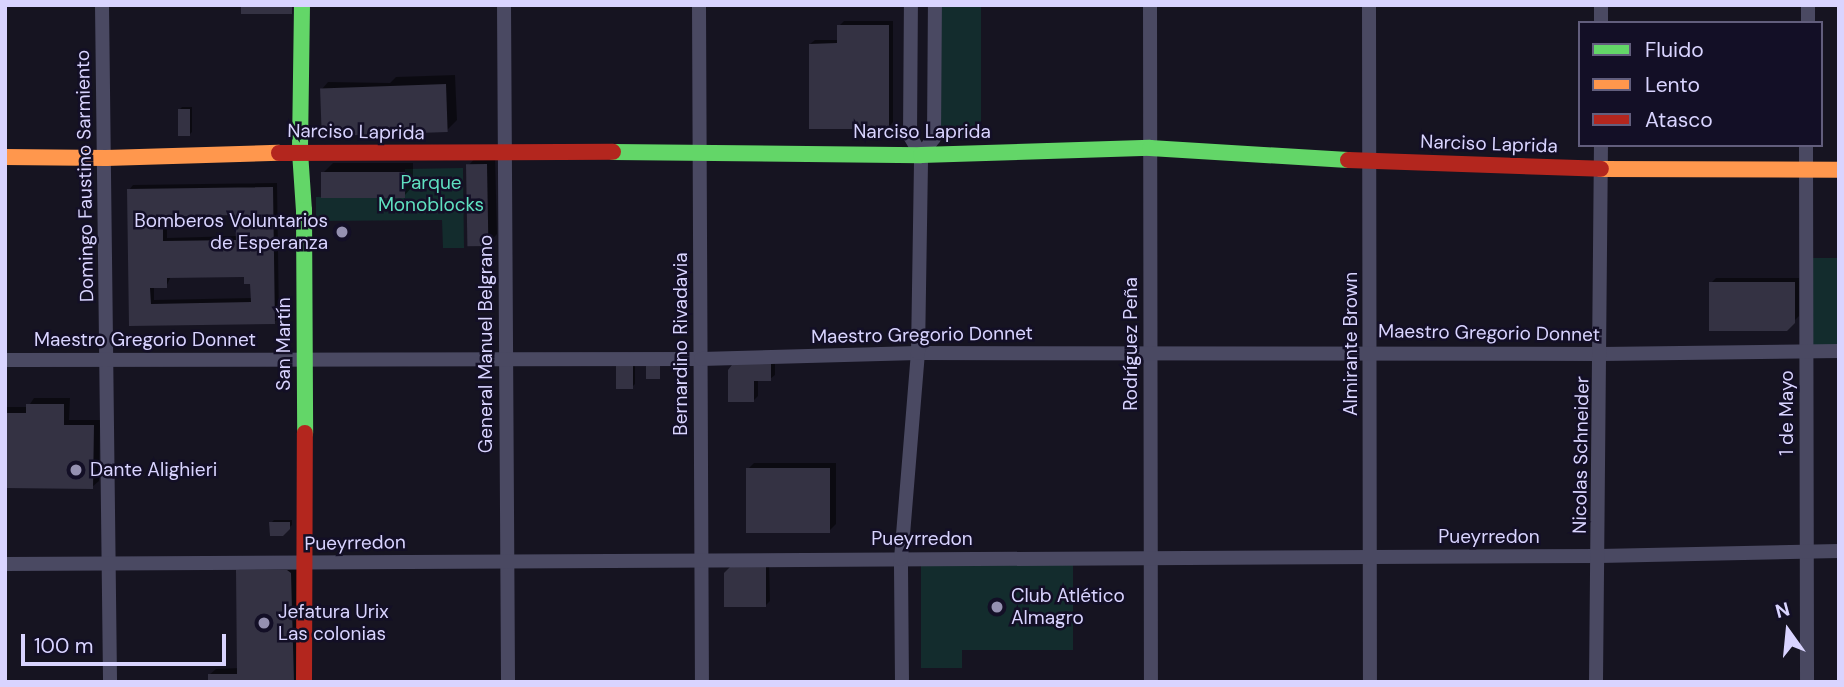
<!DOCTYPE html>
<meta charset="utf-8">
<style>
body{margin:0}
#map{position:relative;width:1844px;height:687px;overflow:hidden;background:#161421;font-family:"DM Sans",sans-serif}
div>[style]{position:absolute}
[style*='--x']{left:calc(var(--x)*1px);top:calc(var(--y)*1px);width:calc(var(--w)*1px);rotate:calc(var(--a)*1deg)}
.green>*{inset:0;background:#132c2d;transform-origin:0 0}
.shadow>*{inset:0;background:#0007}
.building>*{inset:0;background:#343243;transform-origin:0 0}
.street>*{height:14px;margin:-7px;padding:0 7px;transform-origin:7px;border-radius:7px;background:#4a4962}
.fast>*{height:16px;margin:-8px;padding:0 8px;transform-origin:8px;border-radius:8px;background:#63d668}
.slow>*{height:16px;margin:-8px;padding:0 8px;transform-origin:8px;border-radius:8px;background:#ff974d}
.jam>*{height:16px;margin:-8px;padding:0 8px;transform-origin:8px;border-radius:8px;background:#b3261e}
.dots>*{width:19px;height:19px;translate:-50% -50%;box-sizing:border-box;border:4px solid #130f26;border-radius:50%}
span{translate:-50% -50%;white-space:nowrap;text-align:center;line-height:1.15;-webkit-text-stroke:5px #130f26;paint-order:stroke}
.street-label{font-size:19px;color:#d9d4ff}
.park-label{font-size:19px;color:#5fe0c0}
.poi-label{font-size:19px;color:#d9d4ff}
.right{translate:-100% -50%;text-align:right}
.left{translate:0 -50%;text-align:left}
.frame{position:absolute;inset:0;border:7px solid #d9d4ff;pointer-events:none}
.legend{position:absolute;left:1578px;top:21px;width:245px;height:126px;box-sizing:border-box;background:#130f26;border:2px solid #625e7d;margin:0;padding:9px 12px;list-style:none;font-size:21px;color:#d9d4ff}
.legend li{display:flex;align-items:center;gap:14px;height:35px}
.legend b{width:35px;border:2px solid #625e7d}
.north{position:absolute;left:1753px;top:596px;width:70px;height:70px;-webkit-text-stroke:5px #130f26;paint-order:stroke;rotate:345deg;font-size:19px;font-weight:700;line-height:28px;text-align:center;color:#d9d4ff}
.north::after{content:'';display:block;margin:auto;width:24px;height:32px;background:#d9d4ff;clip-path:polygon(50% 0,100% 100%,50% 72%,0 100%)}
.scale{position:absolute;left:21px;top:634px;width:205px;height:32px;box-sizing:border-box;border:4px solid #d9d4ff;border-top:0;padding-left:9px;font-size:21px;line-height:24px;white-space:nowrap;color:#d9d4ff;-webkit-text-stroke:5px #130f26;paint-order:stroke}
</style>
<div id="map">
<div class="green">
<div style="left:939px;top:5px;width:42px;height:135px"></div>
<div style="clip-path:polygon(463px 168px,464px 248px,443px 248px,442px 220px,316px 221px,316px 197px,404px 198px,405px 169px)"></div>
<div style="left:1806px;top:258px;width:33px;height:92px"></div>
<div style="clip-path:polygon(1073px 564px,1073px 650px,962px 650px,962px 668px,921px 668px,921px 565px)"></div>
</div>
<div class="shadow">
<div style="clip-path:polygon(844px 21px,893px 21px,893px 122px,889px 127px,810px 44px,815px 40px,839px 40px,839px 26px)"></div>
<div style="clip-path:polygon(455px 75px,457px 120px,447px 130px,322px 89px,328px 82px,390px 83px,396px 77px)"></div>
<div style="clip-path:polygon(182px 107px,192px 107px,192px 132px,189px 135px,179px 110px)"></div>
<div style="clip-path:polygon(495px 155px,497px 234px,488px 244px,468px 166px,477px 156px)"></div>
<div style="clip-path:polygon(333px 163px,413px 163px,413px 186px,404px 196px,323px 173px)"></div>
<div style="clip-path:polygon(evenodd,277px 183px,279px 318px,274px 322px,130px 325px,129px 190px,133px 185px,277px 183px,237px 213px,237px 236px,167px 238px,167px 225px,155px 226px,155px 215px,237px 213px,277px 183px,246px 275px,252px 283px,252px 298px,154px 300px,154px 287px,166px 287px,171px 276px,246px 275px)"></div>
<div style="clip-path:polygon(1716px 278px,1799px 278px,1799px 316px,1786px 329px,1711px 283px)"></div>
<div style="clip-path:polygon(775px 357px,775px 375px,770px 379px,758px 379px,758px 396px,754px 400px,729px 400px)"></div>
<div style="clip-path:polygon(621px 363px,635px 363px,635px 384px,632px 387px)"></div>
<div style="clip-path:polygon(34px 398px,70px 398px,69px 420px,100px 420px,99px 481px,92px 487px,5px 486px,5px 407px,28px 407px)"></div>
<div style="clip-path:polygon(754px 463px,836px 463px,836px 524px,829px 531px,748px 469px)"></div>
<div style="clip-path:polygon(274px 520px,292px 520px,292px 525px,282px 534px,271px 523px)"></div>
<div style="clip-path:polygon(769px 562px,770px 601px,765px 606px,726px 606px)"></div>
<div style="clip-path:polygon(244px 565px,297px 566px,300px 682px,210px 682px,209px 675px,216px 669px,239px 668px,237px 571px)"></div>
</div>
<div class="building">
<div style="left:241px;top:5px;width:51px;height:9px"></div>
<div style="clip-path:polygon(837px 25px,889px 25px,889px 129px,809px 129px,809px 44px,837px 43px)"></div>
<div style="left:446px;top:84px;width:48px;height:126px;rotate:88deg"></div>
<div style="left:178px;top:109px;width:12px;height:27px"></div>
<div style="left:487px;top:164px;width:82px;height:21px;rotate:89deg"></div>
<div style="left:321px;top:172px;width:84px;height:26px"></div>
<div style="clip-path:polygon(evenodd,273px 187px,275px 324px,129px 326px,127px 189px,273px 187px,235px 215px,236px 240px,163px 241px,163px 229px,151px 229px,151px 217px,235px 215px,273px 187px,244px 277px,244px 284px,250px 284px,251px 302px,151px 304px,150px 288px,167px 288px,167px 278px,244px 277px)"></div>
<div style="clip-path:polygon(1709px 282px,1795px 282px,1795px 323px,1787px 331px,1709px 331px)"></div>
<div style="clip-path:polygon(735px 361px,771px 361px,771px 381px,754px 381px,754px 402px,728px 402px,728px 370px)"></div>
<div style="left:646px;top:364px;width:14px;height:15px"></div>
<div style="left:616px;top:365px;width:17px;height:24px"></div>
<div style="clip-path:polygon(26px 404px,64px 404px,64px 425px,94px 425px,93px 489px,5px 488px,5px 413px,26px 413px)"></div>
<div style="left:746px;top:468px;width:84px;height:65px"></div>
<div style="clip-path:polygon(269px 522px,290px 522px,290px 529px,283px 536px,270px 536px)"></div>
<div style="clip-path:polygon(731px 566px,766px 566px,766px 607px,724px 607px,724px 573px)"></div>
<div style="clip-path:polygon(236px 570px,287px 570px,291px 573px,294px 682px,208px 682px,208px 674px,237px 674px)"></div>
</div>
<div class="street">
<div style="--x:102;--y:5;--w:677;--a:89.32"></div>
<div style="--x:504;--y:5;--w:677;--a:89.66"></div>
<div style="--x:699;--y:5;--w:677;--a:89.75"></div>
<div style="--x:1150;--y:5;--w:677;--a:89.92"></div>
<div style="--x:1369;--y:5;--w:677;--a:89.92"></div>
<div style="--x:1601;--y:5;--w:18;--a:90"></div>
<div style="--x:1808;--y:23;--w:18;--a:-90"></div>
<div style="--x:1806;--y:145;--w:537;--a:89.89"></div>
<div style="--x:921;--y:155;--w:21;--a:-53"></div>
<div style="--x:934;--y:138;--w:133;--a:-89.6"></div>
<div style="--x:5;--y:360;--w:696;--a:-0.08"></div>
<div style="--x:701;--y:359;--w:217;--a:-1.6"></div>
<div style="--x:918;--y:353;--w:683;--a:0.08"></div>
<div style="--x:1601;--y:354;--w:238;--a:-0.7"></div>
<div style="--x:5;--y:564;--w:1594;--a:-0.29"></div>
<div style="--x:1599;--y:556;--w:240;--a:-1.2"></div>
<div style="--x:902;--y:682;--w:123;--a:-90.5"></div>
<div style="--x:901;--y:559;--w:207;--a:-85.3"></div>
<div style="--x:918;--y:353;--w:198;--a:-89.1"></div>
<div style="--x:921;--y:155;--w:22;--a:-120"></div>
<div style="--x:910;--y:136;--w:131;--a:-89.6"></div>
<div style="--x:1596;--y:682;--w:537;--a:-89.47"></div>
</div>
<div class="fast">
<div style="--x:302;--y:5;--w:147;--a:90.8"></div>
<div style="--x:300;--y:152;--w:58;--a:86.1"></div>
<div style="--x:304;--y:210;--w:223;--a:89.7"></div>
<div style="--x:613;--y:152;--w:308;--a:0.6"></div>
<div style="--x:921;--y:155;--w:229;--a:-1.8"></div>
<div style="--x:1150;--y:148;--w:198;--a:3.5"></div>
</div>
<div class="slow">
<div style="--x:5;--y:157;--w:101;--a:0.6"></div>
<div style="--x:106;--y:158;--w:173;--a:-1.7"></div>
<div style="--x:1601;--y:169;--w:238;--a:0.2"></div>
</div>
<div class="jam">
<div style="--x:279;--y:153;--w:334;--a:-0.2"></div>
<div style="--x:1348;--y:160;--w:253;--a:2"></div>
<div style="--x:304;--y:682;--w:249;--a:-89.8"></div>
</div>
<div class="dots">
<div style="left:342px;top:232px;background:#9591b1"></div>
<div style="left:76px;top:470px;background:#9591b1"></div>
<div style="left:997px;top:607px;background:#9591b1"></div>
<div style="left:264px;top:623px;background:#9591b1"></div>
</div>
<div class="street-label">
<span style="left:356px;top:132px;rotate:1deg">Narciso Laprida</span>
<span style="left:922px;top:132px">Narciso Laprida</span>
<span style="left:1489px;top:144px;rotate:2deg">Narciso Laprida</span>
<span style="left:85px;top:176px;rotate:-91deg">Domingo Faustino Sarmiento</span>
<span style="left:1489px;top:333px;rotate:1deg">Maestro Gregorio Donnet</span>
<span style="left:922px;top:335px;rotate:-1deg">Maestro Gregorio Donnet</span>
<span style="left:145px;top:340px">Maestro Gregorio Donnet</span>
<span style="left:284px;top:344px;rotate:-90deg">San Martín</span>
<span style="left:486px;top:344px;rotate:-90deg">General Manuel Belgrano</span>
<span style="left:681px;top:344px;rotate:-90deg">Bernardino Rivadavia</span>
<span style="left:1131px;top:344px;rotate:-90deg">Rodríguez Peña</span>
<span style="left:1351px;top:344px;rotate:-90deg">Almirante Brown</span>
<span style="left:1787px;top:413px;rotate:-90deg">1 de Mayo</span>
<span style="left:1581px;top:455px;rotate:-89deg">Nicolas Schneider</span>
<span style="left:1489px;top:537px">Pueyrredon</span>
<span style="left:922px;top:539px">Pueyrredon</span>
<span style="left:355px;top:543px;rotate:-1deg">Pueyrredon</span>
</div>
<div class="park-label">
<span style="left:431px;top:194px">Parque<br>Monoblocks</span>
</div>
<div class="poi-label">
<span class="right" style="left:328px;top:232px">Bomberos Voluntarios<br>de Esperanza</span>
<span class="left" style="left:90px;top:470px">Dante Alighieri</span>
<span class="left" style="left:1011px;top:607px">Club Atlético<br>Almagro</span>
<span class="left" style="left:278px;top:623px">Jefatura Urix<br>Las colonias</span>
</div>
<div class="frame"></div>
<ul class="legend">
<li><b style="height:9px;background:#63d668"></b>Fluido</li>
<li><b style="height:9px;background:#ff974d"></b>Lento</li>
<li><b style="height:9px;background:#b3261e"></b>Atasco</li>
</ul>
<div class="north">N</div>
<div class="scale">100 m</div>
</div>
